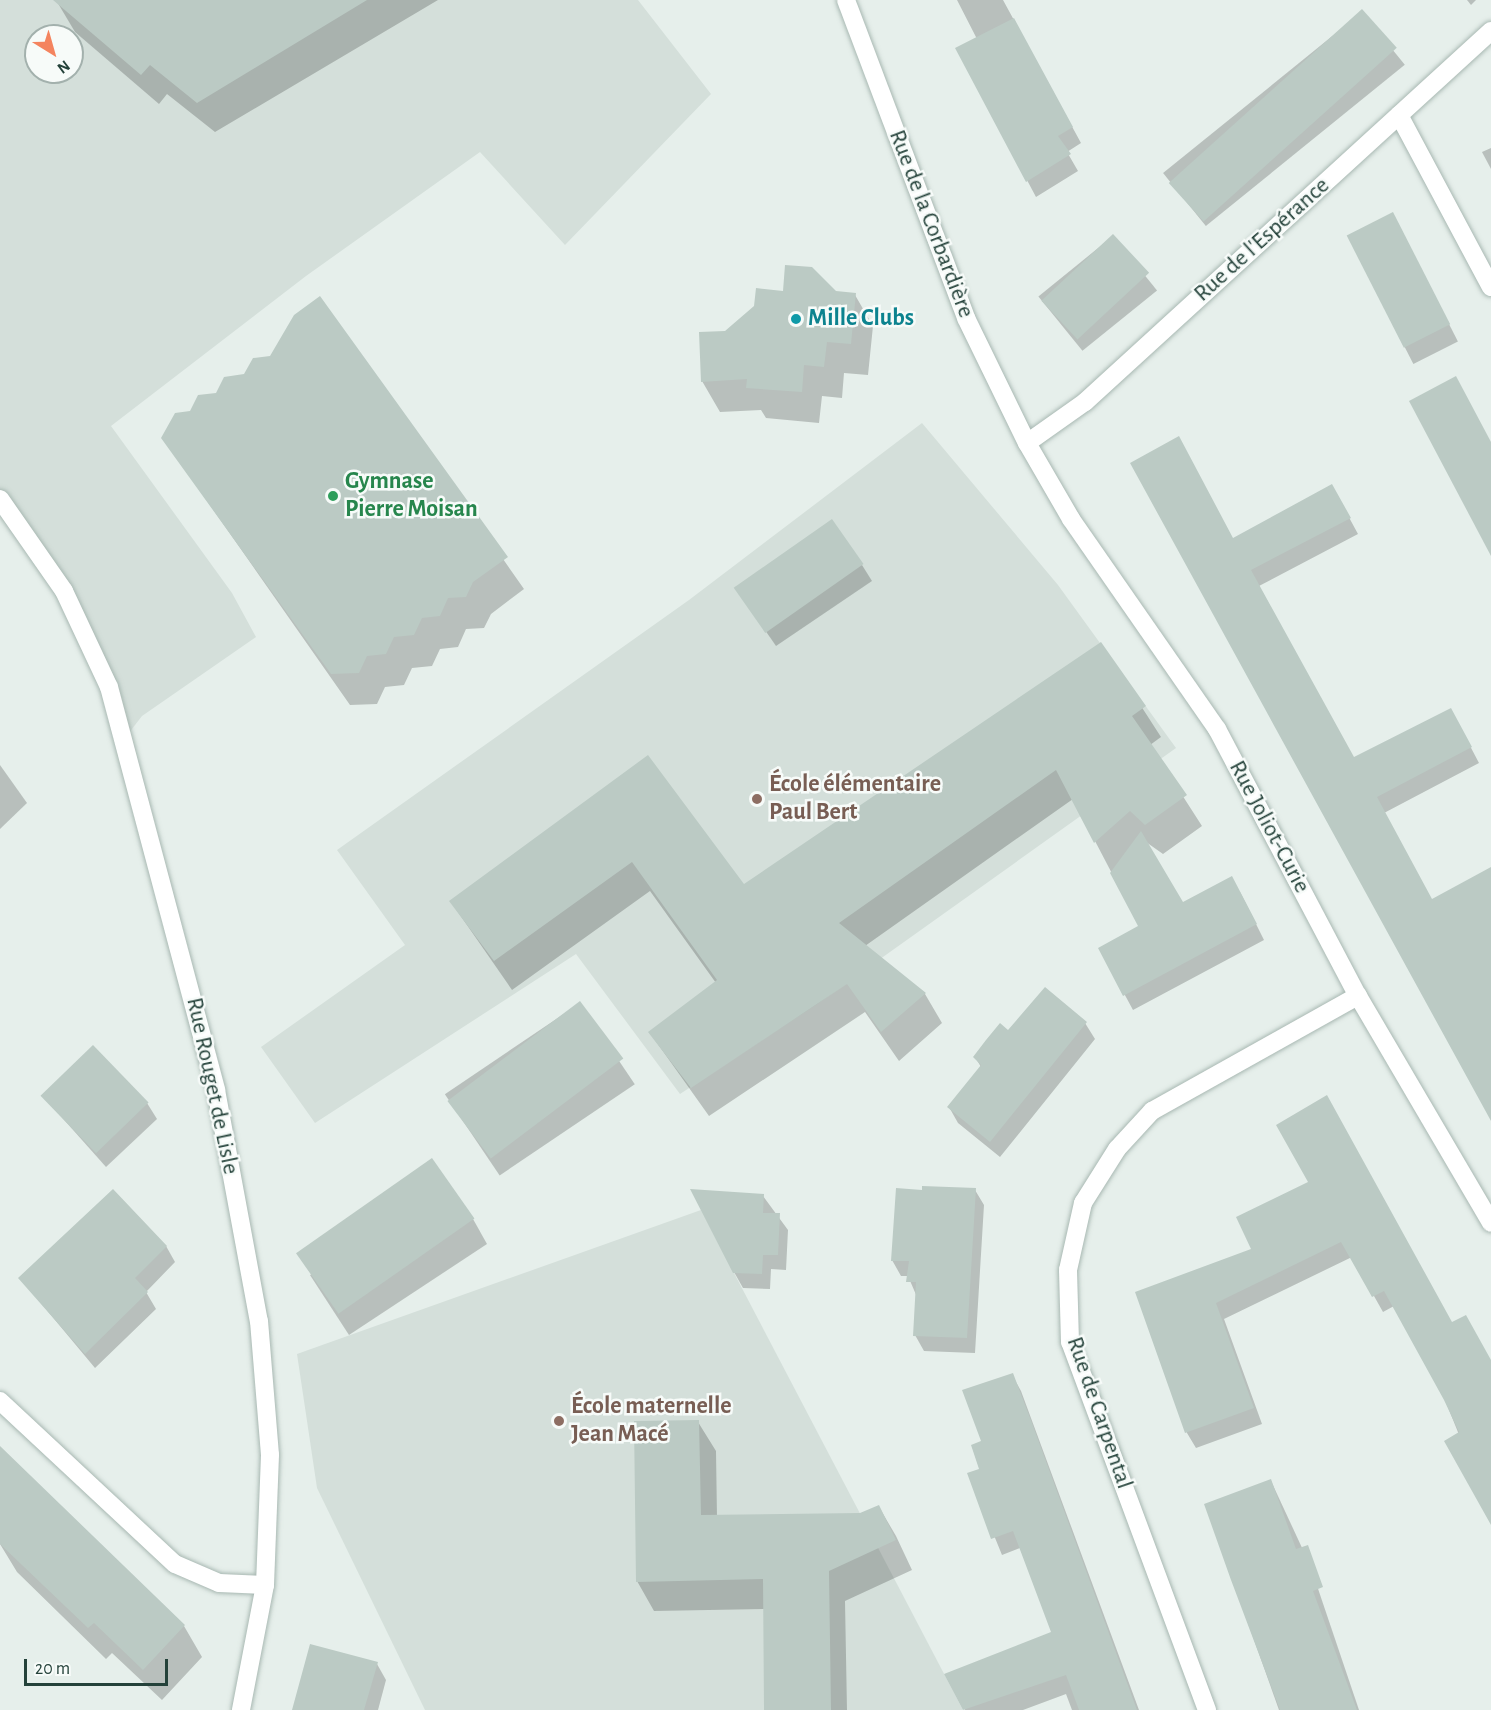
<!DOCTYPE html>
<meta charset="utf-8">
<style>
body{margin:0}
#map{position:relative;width:1491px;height:1710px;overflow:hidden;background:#e6efeb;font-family:"Alegreya Sans",sans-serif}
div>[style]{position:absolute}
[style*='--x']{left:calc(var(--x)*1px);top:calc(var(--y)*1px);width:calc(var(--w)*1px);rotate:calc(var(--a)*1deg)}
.built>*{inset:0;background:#d4dfda}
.shadow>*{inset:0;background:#0003;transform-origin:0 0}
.building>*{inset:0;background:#bbcac4;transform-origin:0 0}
.roads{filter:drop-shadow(0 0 2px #a8b8b2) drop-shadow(0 0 2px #a8b8b2)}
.service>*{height:18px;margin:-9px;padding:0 9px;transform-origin:9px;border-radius:9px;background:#fff}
.minor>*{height:18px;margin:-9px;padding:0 9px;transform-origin:9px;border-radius:9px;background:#fff}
.tertiary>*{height:18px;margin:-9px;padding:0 9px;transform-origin:9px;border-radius:9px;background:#fff}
.dots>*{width:16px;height:16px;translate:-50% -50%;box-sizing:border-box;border:3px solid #f7fbf9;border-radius:50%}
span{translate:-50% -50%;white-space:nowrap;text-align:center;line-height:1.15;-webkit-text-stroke:5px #f7fbf9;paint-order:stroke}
.street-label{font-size:24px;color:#24423a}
.culture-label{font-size:24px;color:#0d838f;font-weight:700}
.left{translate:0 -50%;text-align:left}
.leisure-label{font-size:24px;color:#27864d;font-weight:700}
.education-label{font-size:24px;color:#785e54;font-weight:700}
.north{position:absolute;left:24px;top:24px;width:60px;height:60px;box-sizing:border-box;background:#f7fbf9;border:2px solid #a3b1ad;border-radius:50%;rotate:143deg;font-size:16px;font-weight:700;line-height:24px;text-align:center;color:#24423a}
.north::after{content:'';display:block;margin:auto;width:21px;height:27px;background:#f4845f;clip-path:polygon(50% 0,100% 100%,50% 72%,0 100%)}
.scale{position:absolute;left:24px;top:1659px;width:144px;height:27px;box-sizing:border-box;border:3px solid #24423a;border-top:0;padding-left:8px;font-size:18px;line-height:21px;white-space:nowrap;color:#24423a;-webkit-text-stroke:4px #f7fbf9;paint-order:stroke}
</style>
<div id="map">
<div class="built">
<div style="clip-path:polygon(evenodd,0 0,638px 0,711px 94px,565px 245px,480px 152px,306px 276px,111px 426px,232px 593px,256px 637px,142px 716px,125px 738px,64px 591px,0 499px,0 0,36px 36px,72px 36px,72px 72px,36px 72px,36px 36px)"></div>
<div style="clip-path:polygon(922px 423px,1058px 585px,1176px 748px,817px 1004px,680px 1094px,576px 954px,315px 1123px,261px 1047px,405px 945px,337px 850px,689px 600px)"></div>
<div style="clip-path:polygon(701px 1210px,963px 1710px,425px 1710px,317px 1488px,297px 1354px)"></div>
</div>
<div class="shadow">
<div style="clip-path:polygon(56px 0,438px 0,215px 132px,167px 94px,159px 104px,75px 32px)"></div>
<div style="clip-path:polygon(957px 0,1003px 0,1081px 143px,1067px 152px,1078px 171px,1036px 197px,957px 49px,977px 39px)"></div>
<div style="clip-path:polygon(1467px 0,1476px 0,1471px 5px)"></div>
<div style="left:1362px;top:12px;width:68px;height:256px;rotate:51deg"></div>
<div style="clip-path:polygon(1491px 148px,1491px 169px,1482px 152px)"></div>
<div style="left:1393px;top:214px;width:143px;height:50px;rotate:63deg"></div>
<div style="left:1113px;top:236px;width:70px;height:96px;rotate:51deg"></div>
<div style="clip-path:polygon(784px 293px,855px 295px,873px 326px,868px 375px,844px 373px,842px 398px,822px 396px,819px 423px,766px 418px,761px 410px,720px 412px,702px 381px,726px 333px)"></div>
<div style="clip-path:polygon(320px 298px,524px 589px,491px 614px,484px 628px,466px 629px,458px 647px,440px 649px,432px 666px,412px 668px,404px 685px,385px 687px,377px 704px,350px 705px,163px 438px,271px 357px)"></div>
<div style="clip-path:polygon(1332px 486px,1358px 534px,1259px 586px,1353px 758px,1459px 725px,1479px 763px,1384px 813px,1481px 990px,1491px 986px,1491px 1118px,1233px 539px)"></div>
<div style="clip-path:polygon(862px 565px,872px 581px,776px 646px,735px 587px)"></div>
<div style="clip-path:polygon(1101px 644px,1161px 737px,1150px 745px,1202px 826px,1163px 854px,1146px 842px,1183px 904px,1240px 892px,1264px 940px,1133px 1010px,1100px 949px,1140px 927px,1073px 799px,865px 946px,925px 994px,942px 1023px,899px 1061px,865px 1012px,709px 1116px,650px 1033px,716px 983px,650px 891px,512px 990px,451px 902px,648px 757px,743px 886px)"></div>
<div style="clip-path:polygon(0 765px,27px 803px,0 829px)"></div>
<div style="left:580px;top:1003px;width:98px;height:163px;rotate:56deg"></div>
<div style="clip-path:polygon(1085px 1023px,1095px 1039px,1000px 1157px,958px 1123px,949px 1107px,981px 1067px,975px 1057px,1008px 1033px)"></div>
<div style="clip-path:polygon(42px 1095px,147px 1103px,157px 1119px,106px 1167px)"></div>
<div style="clip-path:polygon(1310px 1183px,1491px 1363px,1491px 1514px,1445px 1400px,1394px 1306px,1383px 1312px,1352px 1257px,1224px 1319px,1262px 1424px,1196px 1448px,1187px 1433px,1137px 1293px,1253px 1250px)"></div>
<div style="clip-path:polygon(897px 1190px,975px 1190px,984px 1205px,975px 1353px,924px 1351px,915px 1335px,917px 1297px,908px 1276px,901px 1276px,892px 1260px)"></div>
<div style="clip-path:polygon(763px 1196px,788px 1230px,786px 1270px,771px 1269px,770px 1289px,743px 1288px,734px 1272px)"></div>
<div style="clip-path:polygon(473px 1219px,487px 1244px,349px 1335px,310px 1275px)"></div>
<div style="clip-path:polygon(166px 1246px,175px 1262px,146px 1292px,156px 1309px,95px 1368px,20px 1278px)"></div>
<div style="clip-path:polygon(1012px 1375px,1021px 1391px,1139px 1710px,1072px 1710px,1066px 1694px,1023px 1710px,965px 1710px,946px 1674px,1053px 1633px,1020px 1548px,1002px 1555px,969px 1474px,981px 1470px,983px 1442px)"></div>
<div style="clip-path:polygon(698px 1422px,716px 1451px,717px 1517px,861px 1514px,879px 1507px,896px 1536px,912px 1570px,845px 1601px,847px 1710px,766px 1710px,765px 1609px,654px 1611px,637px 1581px)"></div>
<div style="clip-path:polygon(0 1448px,184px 1626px,202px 1657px,162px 1700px,112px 1653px,106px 1659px,17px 1572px,0 1544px)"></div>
<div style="clip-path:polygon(1271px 1481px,1310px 1565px,1359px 1710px,1279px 1710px,1206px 1505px)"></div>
<div style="clip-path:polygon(377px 1664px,386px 1680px,378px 1710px,294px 1710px)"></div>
</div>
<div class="building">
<div style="clip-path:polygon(53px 0,367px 0,197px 103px,150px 65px,141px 75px)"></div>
<div style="left:1362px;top:9px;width:52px;height:260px;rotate:48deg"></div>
<div style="clip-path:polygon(1014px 18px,1073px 127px,1058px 136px,1071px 154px,1026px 182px,955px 48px)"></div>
<div style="left:1393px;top:212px;width:126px;height:52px;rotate:63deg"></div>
<div style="left:1113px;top:234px;width:53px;height:98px;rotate:47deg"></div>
<div style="clip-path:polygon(785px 265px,812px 267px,836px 291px,856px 293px,851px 344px,827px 342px,824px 367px,804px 365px,802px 392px,746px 388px,747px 379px,701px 382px,699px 332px,725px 331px,754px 306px,756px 288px,783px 291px)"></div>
<div style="clip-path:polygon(320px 296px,508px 557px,473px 582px,466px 597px,448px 598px,440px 616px,422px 618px,414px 635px,394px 637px,386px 654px,367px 656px,359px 673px,331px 674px,161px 438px,175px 413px,190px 411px,198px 395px,216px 393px,224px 377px,244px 374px,253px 358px,270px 356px,294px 315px)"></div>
<div style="clip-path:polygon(1456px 376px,1491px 442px,1491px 556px,1409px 401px)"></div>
<div style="clip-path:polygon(1179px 436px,1233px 538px,1332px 484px,1351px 518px,1251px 570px,1354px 757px,1451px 708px,1472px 747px,1377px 797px,1432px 899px,1491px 867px,1491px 1121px,1130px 463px)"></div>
<div style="left:832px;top:519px;width:55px;height:120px;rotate:55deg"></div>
<div style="clip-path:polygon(1101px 642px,1146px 706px,1132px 716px,1187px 795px,1145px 825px,1130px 811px,1094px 843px,1056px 770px,839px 923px,926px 993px,881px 1032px,847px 984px,691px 1088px,648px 1032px,717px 980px,632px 862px,494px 961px,449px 901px,648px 755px,744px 884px)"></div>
<div style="clip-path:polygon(1141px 831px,1183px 902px,1232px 876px,1257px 924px,1123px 996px,1098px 948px,1138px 926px,1110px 873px)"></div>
<div style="clip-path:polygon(1045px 987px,1087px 1022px,990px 1142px,947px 1107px,981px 1065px,973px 1057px,986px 1040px,1000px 1023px,1008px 1030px)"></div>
<div style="left:580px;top:1001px;width:72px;height:166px;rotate:53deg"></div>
<div style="left:93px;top:1045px;width:80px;height:73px;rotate:46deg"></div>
<div style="clip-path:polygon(1327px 1095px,1452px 1322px,1466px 1315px,1491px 1360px,1491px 1525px,1444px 1441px,1459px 1432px,1444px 1400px,1384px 1291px,1372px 1297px,1341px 1242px,1216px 1303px,1254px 1408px,1185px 1433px,1135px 1292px,1251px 1249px,1236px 1217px,1308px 1182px,1276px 1125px)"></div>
<div style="left:432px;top:1158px;width:74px;height:166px;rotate:55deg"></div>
<div style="clip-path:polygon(922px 1186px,976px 1188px,967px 1338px,913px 1336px,916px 1282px,906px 1282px,909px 1261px,891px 1261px,896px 1188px,922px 1190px)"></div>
<div style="clip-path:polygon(113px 1189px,167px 1246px,135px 1278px,148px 1292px,85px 1354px,18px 1278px)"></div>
<div style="clip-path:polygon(690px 1189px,764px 1194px,763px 1213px,780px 1213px,778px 1255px,763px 1255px,762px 1274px,733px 1273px)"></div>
<div style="clip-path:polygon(1013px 1373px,1032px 1423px,1137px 1710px,1079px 1710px,1066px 1675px,963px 1710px,944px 1674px,1051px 1632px,1013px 1531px,991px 1539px,967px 1473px,979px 1469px,971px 1445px,981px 1441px,962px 1390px)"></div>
<div style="clip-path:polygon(699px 1420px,701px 1515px,860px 1513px,879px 1505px,896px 1540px,829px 1571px,831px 1710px,764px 1710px,763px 1579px,636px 1582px,634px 1421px)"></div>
<div style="clip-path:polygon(0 1446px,185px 1625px,143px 1670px,94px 1623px,88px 1628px,0 1544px)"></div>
<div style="clip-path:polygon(1271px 1479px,1296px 1549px,1308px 1545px,1323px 1587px,1313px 1591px,1357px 1710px,1280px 1710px,1231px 1580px,1204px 1504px)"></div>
<div style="clip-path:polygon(310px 1644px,378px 1662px,364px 1710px,292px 1710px)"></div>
</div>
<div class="roads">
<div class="service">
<div style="--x:0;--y:1401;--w:239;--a:43"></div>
<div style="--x:175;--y:1564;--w:48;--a:23.4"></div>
<div style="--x:219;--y:1583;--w:46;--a:2.5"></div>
</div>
<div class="minor">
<div style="--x:846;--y:0;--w:340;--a:69.3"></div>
<div style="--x:966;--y:318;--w:139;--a:64"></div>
<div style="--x:1027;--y:443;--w:88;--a:59.9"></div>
<div style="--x:1071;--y:519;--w:256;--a:55.2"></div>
<div style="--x:1217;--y:729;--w:302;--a:62.2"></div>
<div style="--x:1358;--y:996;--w:263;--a:59.6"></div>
<div style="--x:1399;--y:115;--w:195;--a:61.9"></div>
<div style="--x:1027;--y:443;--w:71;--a:-35.3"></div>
<div style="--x:1085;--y:402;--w:550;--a:-42.42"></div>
<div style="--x:1207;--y:1710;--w:393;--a:-110.4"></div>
<div style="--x:1070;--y:1342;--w:72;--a:-91.6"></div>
<div style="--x:1068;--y:1270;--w:69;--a:-77.4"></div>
<div style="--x:1083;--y:1203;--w:64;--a:-57.8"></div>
<div style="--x:1117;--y:1149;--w:52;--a:-47.4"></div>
<div style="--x:1152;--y:1111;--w:236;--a:-29.2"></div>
</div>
<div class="tertiary">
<div style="--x:0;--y:499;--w:112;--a:55.2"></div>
<div style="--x:64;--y:591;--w:106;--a:64.9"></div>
<div style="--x:109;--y:687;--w:417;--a:75.1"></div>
<div style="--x:216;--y:1090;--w:235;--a:79.5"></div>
<div style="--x:259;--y:1321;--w:134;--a:85.3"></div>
<div style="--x:270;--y:1455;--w:130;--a:92.2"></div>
<div style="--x:265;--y:1585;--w:127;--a:100.9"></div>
</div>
</div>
<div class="dots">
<div style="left:796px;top:319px;background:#0f9aa8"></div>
<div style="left:333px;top:496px;background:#2e9e5b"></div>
<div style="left:757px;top:799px;background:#8d6e63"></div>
<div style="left:559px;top:1421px;background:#8d6e63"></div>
</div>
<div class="street-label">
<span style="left:931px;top:224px;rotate:69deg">Rue de la Corbardière</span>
<span style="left:1262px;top:240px;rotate:-42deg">Rue de l'Espérance</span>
<span style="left:1269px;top:827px;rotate:62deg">Rue Joliot-Curie</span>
<span style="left:212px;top:1086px;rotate:78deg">Rue Rouget de Lisle</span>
<span style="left:1099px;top:1413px;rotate:71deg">Rue de Carpental</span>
</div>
<div class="culture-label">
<span class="left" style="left:808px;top:319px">Mille Clubs</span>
</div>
<div class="leisure-label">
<span class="left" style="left:345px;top:496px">Gymnase<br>Pierre Moisan</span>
</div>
<div class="education-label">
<span class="left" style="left:769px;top:799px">École élémentaire<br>Paul Bert</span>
<span class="left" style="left:571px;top:1421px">École maternelle<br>Jean Macé</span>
</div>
<div class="north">N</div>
<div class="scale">20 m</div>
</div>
